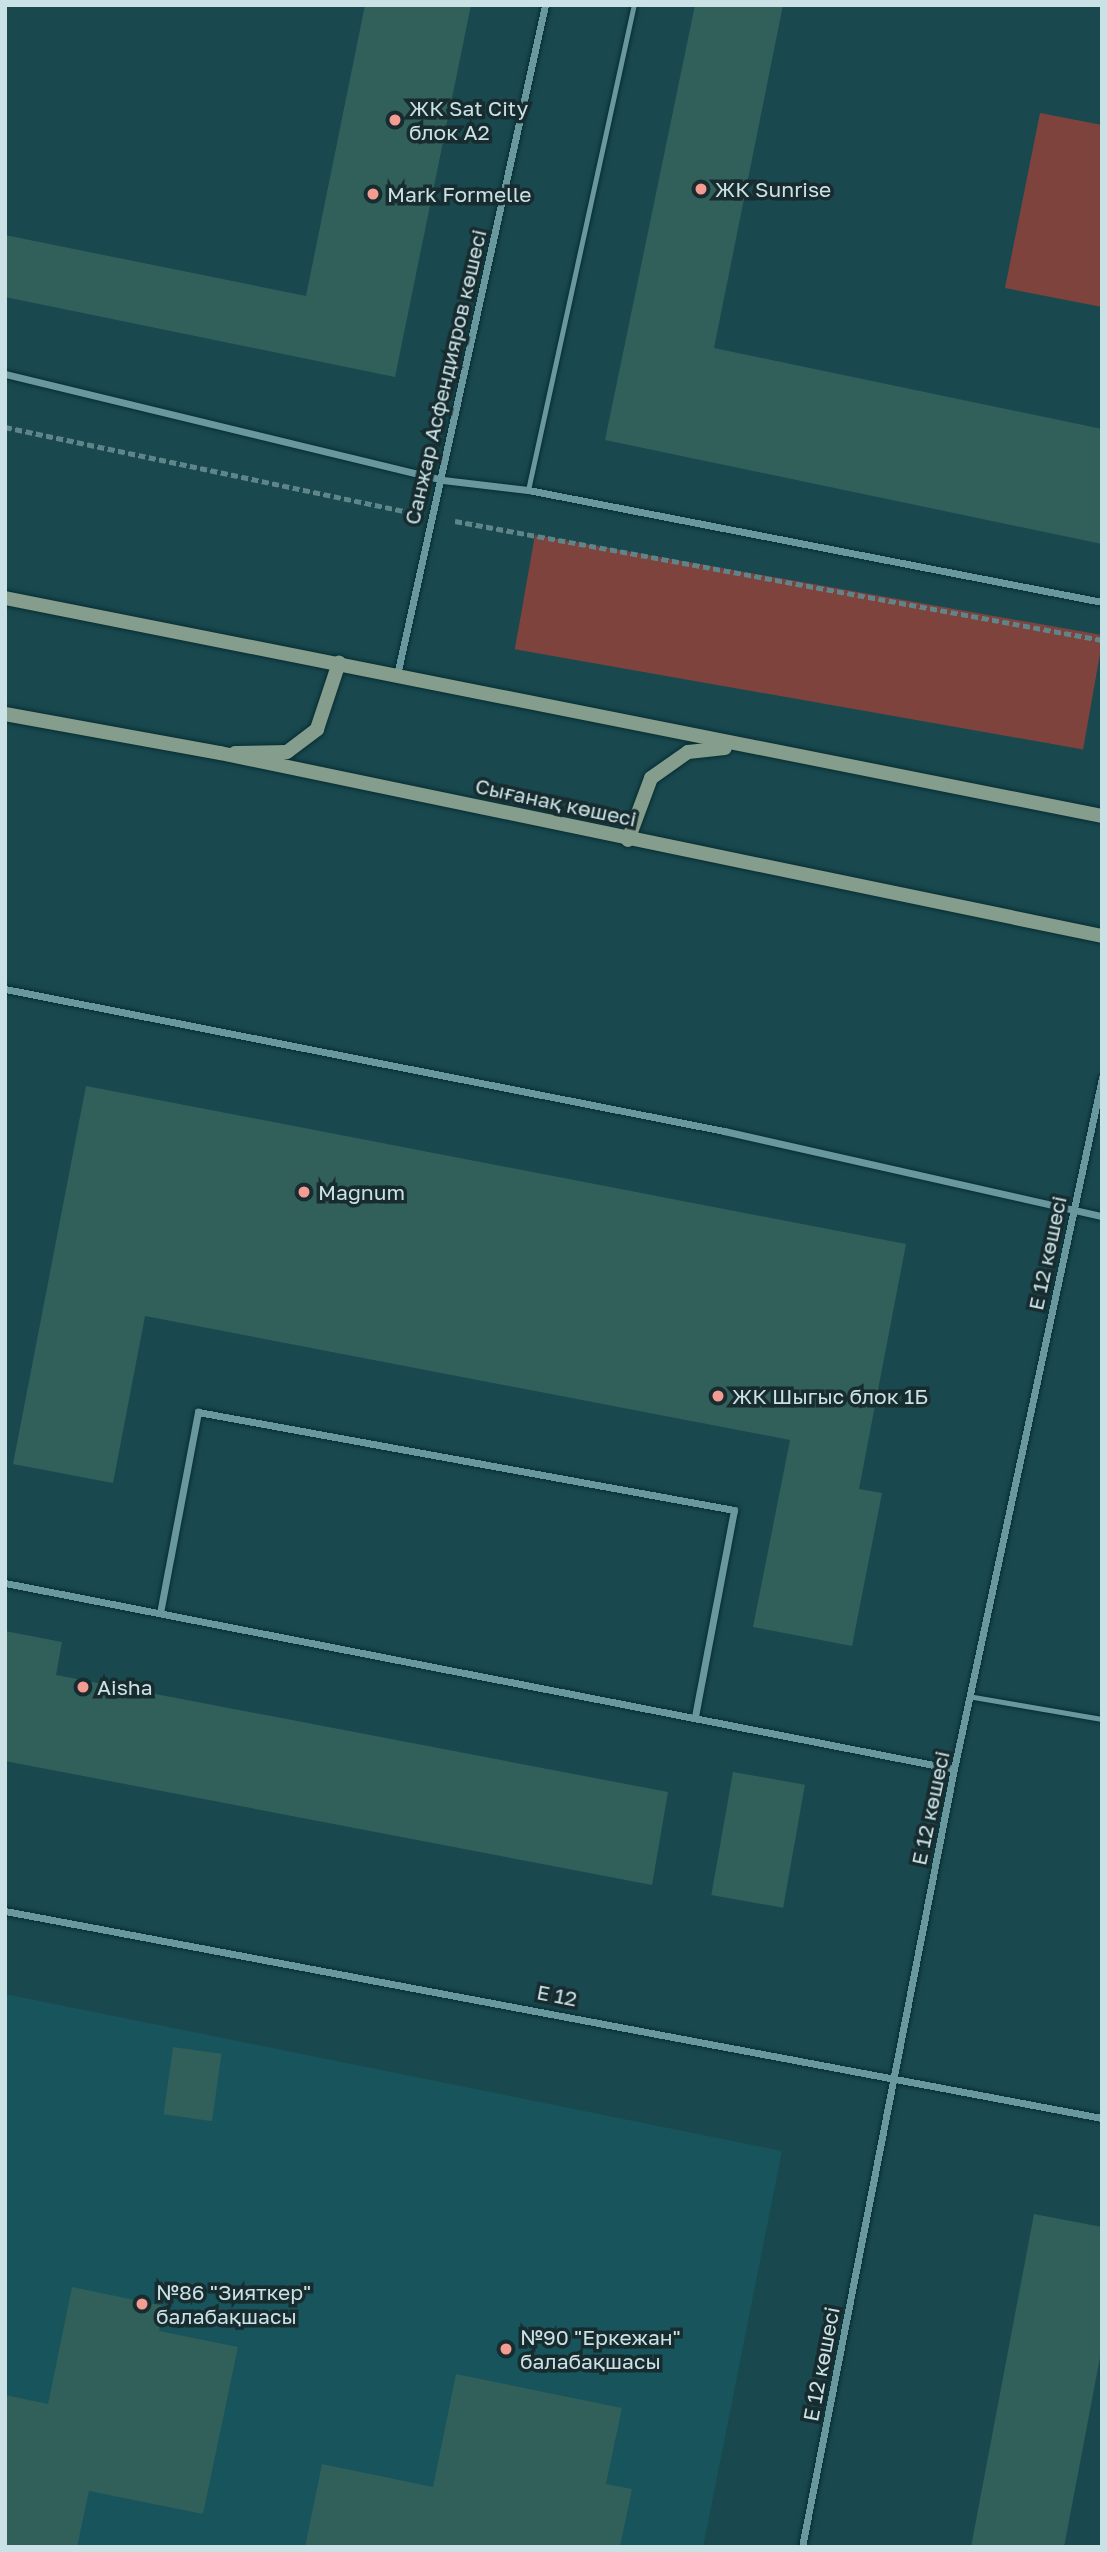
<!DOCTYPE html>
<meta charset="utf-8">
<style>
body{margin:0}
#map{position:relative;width:1107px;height:2552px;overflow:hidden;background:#19494f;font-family:"Golos Text",sans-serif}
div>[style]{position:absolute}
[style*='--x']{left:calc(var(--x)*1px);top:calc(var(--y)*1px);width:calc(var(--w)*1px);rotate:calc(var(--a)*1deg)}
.built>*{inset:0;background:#17545c}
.green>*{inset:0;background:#7f433d;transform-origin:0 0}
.building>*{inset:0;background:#315f5a;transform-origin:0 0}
.path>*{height:4.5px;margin-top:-2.25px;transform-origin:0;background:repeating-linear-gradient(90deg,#5f858a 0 7px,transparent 0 10.5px)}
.roads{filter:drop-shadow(0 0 2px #082d32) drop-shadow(0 0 2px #082d32)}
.lane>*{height:5px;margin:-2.5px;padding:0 2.5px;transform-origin:2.5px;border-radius:2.5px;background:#68979d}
.street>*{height:7px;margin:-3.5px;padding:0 3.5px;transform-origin:3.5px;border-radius:3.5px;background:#68979d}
.secondary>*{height:14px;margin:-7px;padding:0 7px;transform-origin:7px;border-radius:7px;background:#859d8d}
.dots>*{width:19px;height:19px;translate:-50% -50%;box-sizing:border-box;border:4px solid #182b2e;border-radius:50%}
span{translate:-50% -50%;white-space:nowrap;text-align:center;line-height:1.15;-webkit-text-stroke:7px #182b2e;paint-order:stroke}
.poi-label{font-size:21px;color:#cae2e5}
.left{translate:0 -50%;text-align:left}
.street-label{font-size:21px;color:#cae2e5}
.frame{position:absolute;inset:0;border:7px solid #cae2e5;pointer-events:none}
</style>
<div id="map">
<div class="built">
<div style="clip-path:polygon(5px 1994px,782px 2151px,703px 2547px,5px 2547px)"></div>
</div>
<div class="green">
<div style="clip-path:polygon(1040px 113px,1102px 125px,1102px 307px,1005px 288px)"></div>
<div style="left:535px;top:535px;width:577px;height:116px;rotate:10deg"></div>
</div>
<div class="building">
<div style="clip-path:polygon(365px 5px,471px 5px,395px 377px,5px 297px,5px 235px,306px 296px)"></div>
<div style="clip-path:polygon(695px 5px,783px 5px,714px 348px,1102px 429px,1102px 544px,605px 440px)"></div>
<div style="clip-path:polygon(86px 1086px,906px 1244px,859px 1489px,882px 1493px,852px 1646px,753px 1627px,790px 1440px,145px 1316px,113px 1483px,13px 1464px)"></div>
<div style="clip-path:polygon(5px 1631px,62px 1642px,56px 1675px,668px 1792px,652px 1885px,5px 1761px)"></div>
<div style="left:733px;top:1772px;width:73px;height:125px;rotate:10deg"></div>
<div style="left:173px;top:2047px;width:49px;height:68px;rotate:8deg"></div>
<div style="clip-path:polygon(1034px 2214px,1102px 2227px,1102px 2347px,1064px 2547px,971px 2547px)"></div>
<div style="clip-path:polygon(72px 2287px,164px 2306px,159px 2331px,238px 2347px,203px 2514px,89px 2491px,77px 2547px,5px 2547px,5px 2395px,48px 2404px)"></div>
<div style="clip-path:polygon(456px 2374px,622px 2408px,606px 2484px,632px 2489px,620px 2547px,305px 2547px,322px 2464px,433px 2487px)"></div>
</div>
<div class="path">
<div style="--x:5;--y:427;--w:413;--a:11.9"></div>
<div style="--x:455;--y:521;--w:658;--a:10.42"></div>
</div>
<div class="roads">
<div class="lane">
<div style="--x:528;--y:490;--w:496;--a:-77.7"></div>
<div style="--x:973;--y:1697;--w:131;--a:9.7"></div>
</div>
<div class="street">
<div style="--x:5;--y:374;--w:450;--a:13.6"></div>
<div style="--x:442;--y:480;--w:87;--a:6.6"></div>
<div style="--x:528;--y:490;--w:585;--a:11.04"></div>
<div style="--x:397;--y:675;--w:686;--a:-77.54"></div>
<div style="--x:5;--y:989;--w:733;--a:11.17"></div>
<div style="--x:724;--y:1131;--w:387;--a:12.7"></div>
<div style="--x:5;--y:1583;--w:967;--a:11.09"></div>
<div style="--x:160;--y:1613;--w:205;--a:-79.3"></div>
<div style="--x:198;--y:1412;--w:545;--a:10.36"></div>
<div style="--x:734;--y:1510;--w:210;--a:100.7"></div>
<div style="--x:5;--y:1911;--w:1116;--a:10.69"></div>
<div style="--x:802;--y:2547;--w:793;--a:-78.95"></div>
<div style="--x:954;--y:1769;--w:707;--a:-77.91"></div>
</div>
<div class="secondary">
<div style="--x:5;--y:598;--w:1118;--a:11.24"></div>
<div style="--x:5;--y:714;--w:219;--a:10.3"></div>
<div style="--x:220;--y:753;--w:901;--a:11.72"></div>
<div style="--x:235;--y:753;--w:52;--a:-1.1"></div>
<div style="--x:287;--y:752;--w:38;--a:-37"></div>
<div style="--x:317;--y:729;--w:70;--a:-71.6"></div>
<div style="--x:628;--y:840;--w:66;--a:-69.6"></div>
<div style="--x:651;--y:778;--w:45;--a:-35.1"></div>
<div style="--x:688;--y:752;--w:37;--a:-6"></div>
</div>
</div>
<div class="dots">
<div style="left:395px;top:120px;background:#f59c92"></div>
<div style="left:701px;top:189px;background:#f59c92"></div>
<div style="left:373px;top:194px;background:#f59c92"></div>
<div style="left:304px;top:1192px;background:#f59c92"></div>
<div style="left:718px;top:1396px;background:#f59c92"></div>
<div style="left:83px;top:1687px;background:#f59c92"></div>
<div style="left:142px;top:2304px;background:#f59c92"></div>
<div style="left:506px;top:2349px;background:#f59c92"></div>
</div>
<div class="poi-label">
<span class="left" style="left:409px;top:120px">ЖК Sat City<br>блок A2</span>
<span class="left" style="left:715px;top:189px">ЖК Sunrise</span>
<span class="left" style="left:387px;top:194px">Mark Formelle</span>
<span class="left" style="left:318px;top:1192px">Magnum</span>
<span class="left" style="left:732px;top:1396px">ЖК Шыгыс блок 1Б</span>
<span class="left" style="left:97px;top:1687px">Aisha</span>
<span class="left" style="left:156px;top:2304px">№86 "Зияткер"<br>балабақшасы</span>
<span class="left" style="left:520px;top:2349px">№90 "Еркежан"<br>балабақшасы</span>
</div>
<div class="street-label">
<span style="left:445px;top:377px;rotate:-77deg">Санжар Асфендияров көшесі</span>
<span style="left:556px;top:802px;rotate:12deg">Сығанақ көшесі</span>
<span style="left:1047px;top:1253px;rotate:-78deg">Е 12 көшесі</span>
<span style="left:930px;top:1808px;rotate:-78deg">Е 12 көшесі</span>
<span style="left:557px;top:1995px;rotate:11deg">E 12</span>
<span style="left:821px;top:2364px;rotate:-79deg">Е 12 көшесі</span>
</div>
<div class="frame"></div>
</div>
